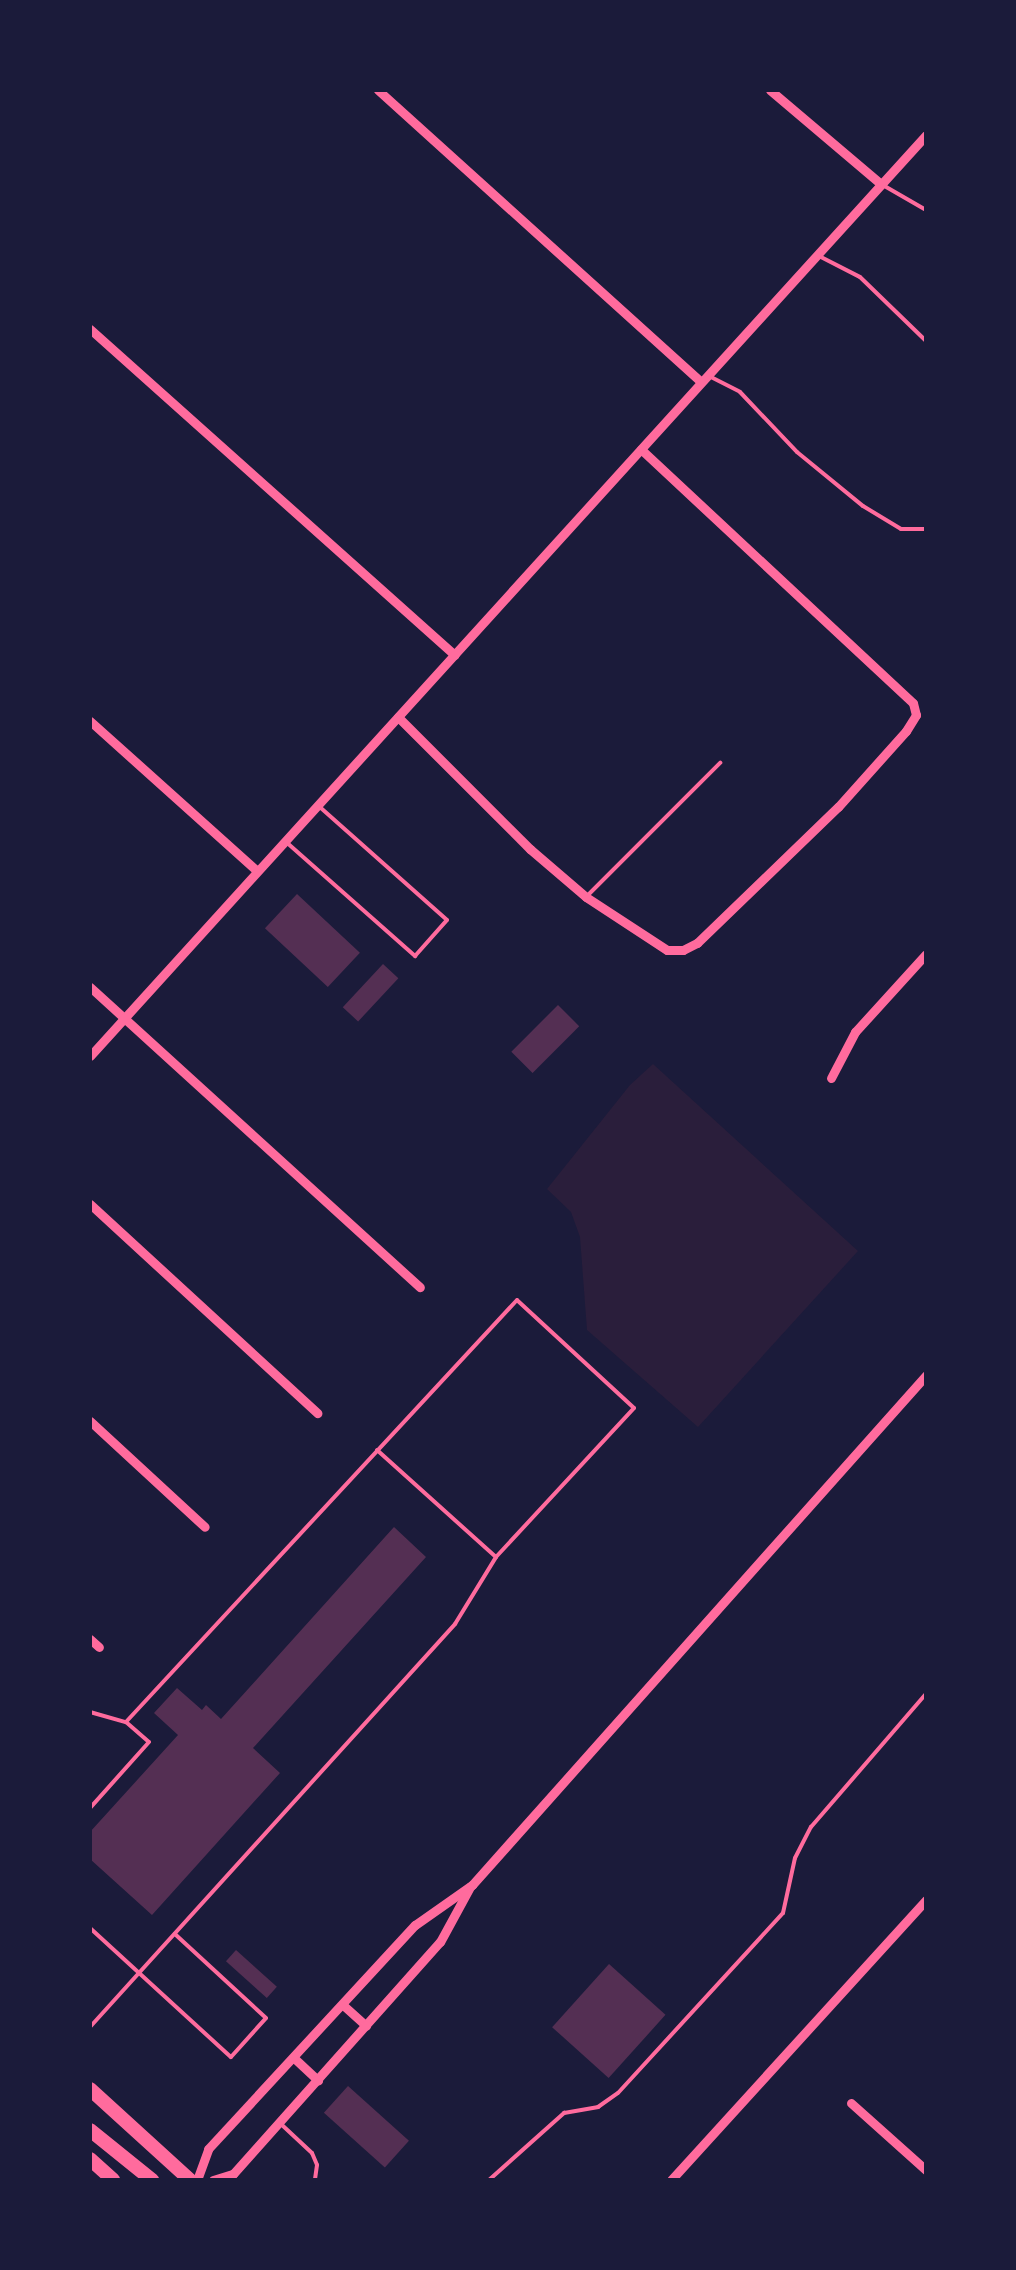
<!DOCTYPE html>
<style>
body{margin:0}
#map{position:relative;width:1016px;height:2270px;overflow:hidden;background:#1b1b3a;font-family:"IBM Plex Sans",sans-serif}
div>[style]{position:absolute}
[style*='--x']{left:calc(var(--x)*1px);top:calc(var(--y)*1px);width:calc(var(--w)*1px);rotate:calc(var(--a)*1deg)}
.green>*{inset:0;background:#2a1e3b}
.building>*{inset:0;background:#542f53;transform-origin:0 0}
.service>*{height:4px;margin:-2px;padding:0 2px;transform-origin:2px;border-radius:2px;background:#ff6b9d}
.minor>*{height:9px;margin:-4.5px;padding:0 4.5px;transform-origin:4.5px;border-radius:4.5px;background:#ff6b9d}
.trunk>*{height:14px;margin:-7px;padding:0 7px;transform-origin:7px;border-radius:7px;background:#ff6b9d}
span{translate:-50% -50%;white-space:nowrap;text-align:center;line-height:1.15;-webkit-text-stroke:8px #1b1b3a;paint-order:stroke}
.frame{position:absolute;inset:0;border:92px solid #1b1b3a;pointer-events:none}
</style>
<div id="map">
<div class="green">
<div style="clip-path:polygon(653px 1064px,858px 1251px,698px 1427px,587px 1330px,580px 1237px,571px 1212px,547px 1189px,630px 1085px)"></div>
</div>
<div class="building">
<div style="left:297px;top:894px;width:86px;height:47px;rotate:43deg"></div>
<div style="left:383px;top:964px;width:21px;height:59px;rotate:43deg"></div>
<div style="left:558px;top:1005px;width:30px;height:66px;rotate:45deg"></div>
<div style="clip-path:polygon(394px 1527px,426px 1557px,253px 1748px,280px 1773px,152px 1915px,90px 1859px,90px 1832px,178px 1735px,154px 1713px,177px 1688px,202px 1710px,206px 1705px,221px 1719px)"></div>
<div style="left:236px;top:1950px;width:55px;height:15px;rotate:42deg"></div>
<div style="left:609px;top:1964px;width:76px;height:85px;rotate:42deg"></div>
<div style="left:348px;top:2086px;width:82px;height:36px;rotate:42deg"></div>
</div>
<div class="service">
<div style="--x:881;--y:184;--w:52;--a:30"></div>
<div style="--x:817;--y:255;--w:48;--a:27.1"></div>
<div style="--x:860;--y:277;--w:92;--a:44.1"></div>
<div style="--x:707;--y:375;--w:37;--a:27"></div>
<div style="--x:740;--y:392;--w:83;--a:46.5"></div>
<div style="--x:797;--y:452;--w:85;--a:39.3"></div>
<div style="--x:863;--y:506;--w:44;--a:31.2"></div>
<div style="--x:901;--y:529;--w:25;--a:0"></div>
<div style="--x:285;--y:841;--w:174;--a:41.5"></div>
<div style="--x:415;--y:956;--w:48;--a:-48.4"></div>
<div style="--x:447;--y:920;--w:169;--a:-138.4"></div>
<div style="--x:586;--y:897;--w:190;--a:-45"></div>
<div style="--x:377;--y:1450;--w:160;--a:42"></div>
<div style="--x:90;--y:1712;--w:37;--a:16"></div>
<div style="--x:126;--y:1722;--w:30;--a:41"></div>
<div style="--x:149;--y:1742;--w:89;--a:131.8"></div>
<div style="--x:90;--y:1928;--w:191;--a:42.5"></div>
<div style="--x:231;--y:2057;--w:52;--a:-48.1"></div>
<div style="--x:266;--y:2018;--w:124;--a:-137.3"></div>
<div style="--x:90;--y:2027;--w:544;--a:-47.83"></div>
<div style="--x:455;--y:1624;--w:79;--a:-58.5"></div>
<div style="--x:496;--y:1557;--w:203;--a:-47.2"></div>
<div style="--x:634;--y:1408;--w:159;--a:-137.3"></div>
<div style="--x:517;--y:1300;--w:575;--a:132.82"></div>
<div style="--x:282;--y:2125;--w:41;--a:43"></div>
<div style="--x:312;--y:2153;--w:13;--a:67"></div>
<div style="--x:317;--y:2165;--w:15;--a:98"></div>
<div style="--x:489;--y:2180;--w:101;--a:-41.8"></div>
<div style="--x:564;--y:2113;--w:35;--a:-10"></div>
<div style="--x:598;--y:2107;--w:24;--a:-35"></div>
<div style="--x:618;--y:2093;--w:244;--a:-47.5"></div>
<div style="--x:783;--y:1913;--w:56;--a:-77.7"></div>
<div style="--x:795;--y:1858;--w:35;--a:-63"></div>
<div style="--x:811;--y:1827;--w:176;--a:-49.2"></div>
</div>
<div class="minor">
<div style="--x:378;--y:90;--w:435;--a:42.1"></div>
<div style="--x:770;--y:90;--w:145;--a:40.3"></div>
<div style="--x:90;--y:329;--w:489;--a:41.8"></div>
<div style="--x:398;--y:717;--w:187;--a:45"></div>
<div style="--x:530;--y:849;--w:74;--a:40.6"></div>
<div style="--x:586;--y:897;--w:97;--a:33.2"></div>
<div style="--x:667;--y:950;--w:16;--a:0"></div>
<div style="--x:683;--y:950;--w:16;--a:-27"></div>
<div style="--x:697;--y:943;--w:196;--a:-44"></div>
<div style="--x:838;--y:807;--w:102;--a:-48.2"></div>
<div style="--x:906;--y:731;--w:19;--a:-58"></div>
<div style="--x:916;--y:715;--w:12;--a:-104"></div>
<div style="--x:913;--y:703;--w:372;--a:-137"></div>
<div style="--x:90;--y:721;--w:224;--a:41.9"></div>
<div style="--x:90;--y:987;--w:446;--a:42.3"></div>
<div style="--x:90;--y:1056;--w:1244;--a:-47.77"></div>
<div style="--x:831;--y:1078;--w:52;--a:-62.4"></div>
<div style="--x:855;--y:1032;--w:105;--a:-47.7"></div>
<div style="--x:90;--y:1204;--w:309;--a:42.6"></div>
<div style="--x:90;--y:1421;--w:156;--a:42.7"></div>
<div style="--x:90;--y:1639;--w:12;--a:42"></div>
<div style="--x:343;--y:2005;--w:31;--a:42"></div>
<div style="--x:294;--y:2058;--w:33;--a:43"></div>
<div style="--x:851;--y:2103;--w:101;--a:41.8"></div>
<div style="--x:197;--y:2180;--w:33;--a:-70"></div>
<div style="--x:208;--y:2149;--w:305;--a:-47.3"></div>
<div style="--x:415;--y:1925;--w:70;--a:-35.1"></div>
<div style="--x:472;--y:1885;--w:683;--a:-48.32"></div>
<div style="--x:213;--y:2180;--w:21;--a:-17"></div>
<div style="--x:233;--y:2174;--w:311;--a:-48.3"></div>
<div style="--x:440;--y:1942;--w:63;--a:-61.4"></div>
<div style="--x:671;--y:2180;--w:379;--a:-47.7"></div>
</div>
<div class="trunk">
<div style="--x:90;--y:2089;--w:135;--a:42.3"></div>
<div style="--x:90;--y:2130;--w:80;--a:38.9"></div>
<div style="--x:90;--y:2159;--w:31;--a:42"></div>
</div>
<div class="frame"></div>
</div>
